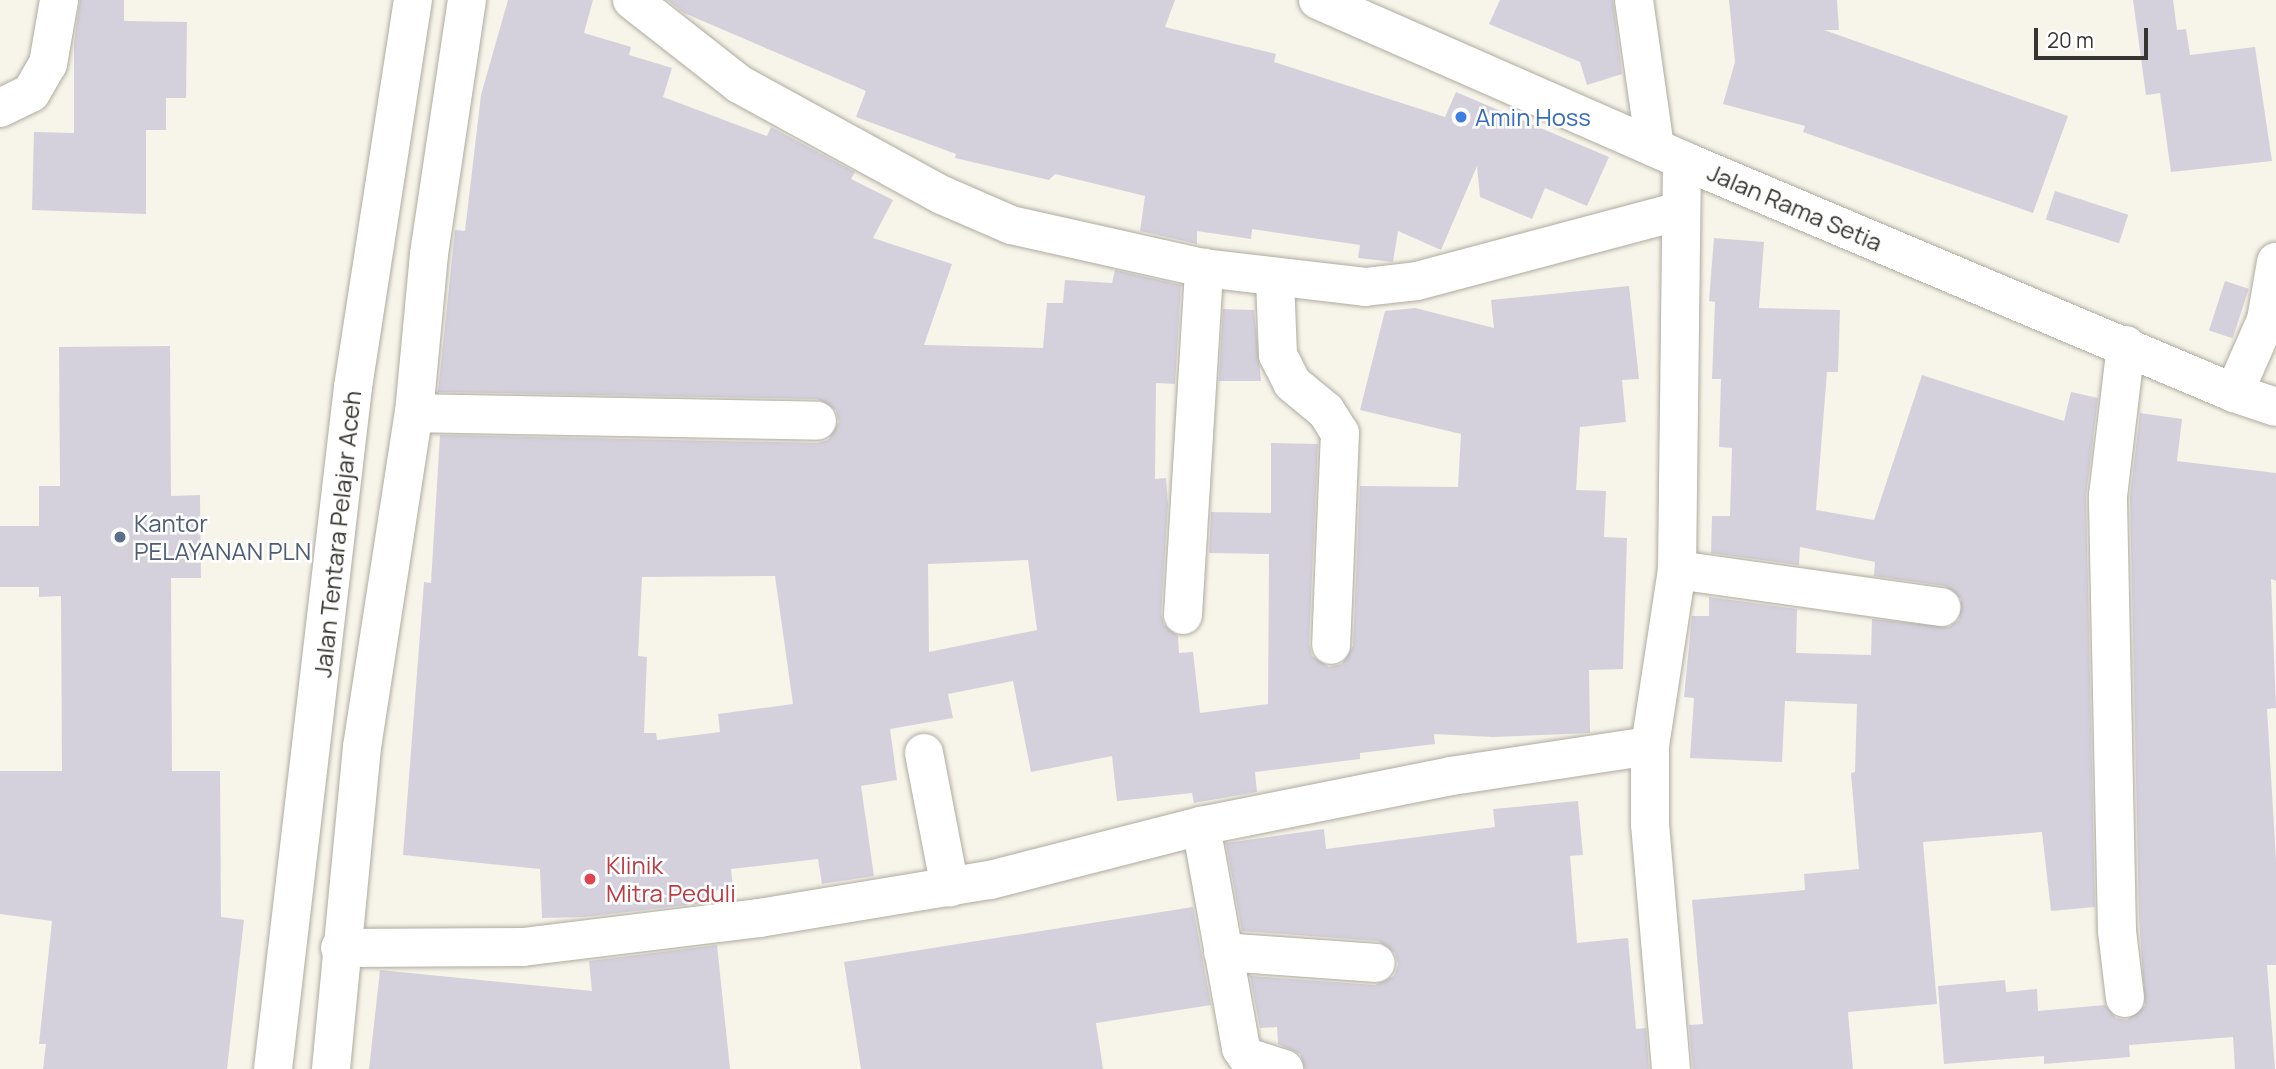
<!DOCTYPE html>
<style>
body{margin:0}
#map{position:relative;width:2276px;height:1069px;overflow:hidden;background:#f7f4e9;font-family:Manrope,sans-serif}
div>[style]{position:absolute}
[style*='--x']{left:calc(var(--x)*1px);top:calc(var(--y)*1px);width:calc(var(--w)*1px);rotate:calc(var(--a)*1deg)}
.building>*{inset:0;background:#d5d1dc;transform-origin:0 0}
.roads{filter:drop-shadow(0 0 2px #aeaba0) drop-shadow(0 0 2px #aeaba0)}
.minor>*{height:38px;margin:-19px;padding:0 19px;transform-origin:19px;border-radius:19px;background:#fff}
.tertiary>*{height:38px;margin:-19px;padding:0 19px;transform-origin:19px;border-radius:19px;background:#fff}
.secondary>*{height:38px;margin:-19px;padding:0 19px;transform-origin:19px;border-radius:19px;background:#fff}
.dots>*{width:19px;height:19px;translate:-50% -50%;box-sizing:border-box;border:4px solid #fff;border-radius:50%}
span{translate:-50% -50%;white-space:nowrap;text-align:center;line-height:1.15;-webkit-text-stroke:5px #fff;paint-order:stroke}
.shop-label{font-size:24px;color:#366cbe}
.left{translate:0 -50%;text-align:left}
.street-label{font-size:24px;color:#373531}
.service-label{font-size:24px;color:#4e5e75}
.health-label{font-size:24px;color:#be3a42}
.scale{position:absolute;left:2034px;top:28px;width:114px;height:32px;box-sizing:border-box;border:4px solid #373531;border-top:0;padding-left:9px;font-size:21px;line-height:24px;white-space:nowrap;color:#373531;-webkit-text-stroke:5px #fff;paint-order:stroke}
</style>
<div id="map">
<div class="building">
<div style="clip-path:polygon(80px 0,124px 0,124px 21px,187px 22px,186px 98px,166px 98px,166px 130px,146px 130px,146px 214px,32px 210px,34px 132px,74px 133px,74px 43px)"></div>
<div style="clip-path:polygon(evenodd,508px 0,593px 0,584px 33px,631px 47px,629px 55px,672px 68px,663px 97px,767px 136px,771px 127px,855px 172px,851px 179px,893px 200px,873px 238px,952px 264px,924px 345px,1043px 348px,1047px 303px,1063px 303px,1065px 280px,1112px 283px,1115px 270px,1181px 285px,1175px 384px,1156px 383px,1155px 479px,1166px 478px,1168px 505px,1161px 614px,1164px 625px,1178px 636px,1179px 653px,1193px 652px,1200px 713px,1268px 704px,1269px 554px,1209px 553px,1211px 512px,1271px 513px,1271px 443px,1318px 444px,1309px 644px,1312px 656px,1329px 667px,1342px 664px,1353px 646px,1360px 486px,1458px 487px,1461px 434px,1360px 410px,1385px 311px,1415px 308px,1494px 328px,1491px 300px,1629px 286px,1639px 379px,1622px 380px,1626px 422px,1580px 427px,1576px 490px,1606px 491px,1604px 537px,1627px 538px,1623px 669px,1589px 670px,1590px 733px,1493px 737px,1434px 734px,1435px 744px,1360px 753px,1360px 759px,1255px 772px,1257px 792px,1194px 803px,1192px 793px,1117px 801px,1112px 756px,1031px 772px,1013px 681px,948px 694px,953px 718px,890px 729px,897px 780px,861px 786px,874px 876px,822px 884px,818px 859px,731px 869px,733px 888px,712px 891px,713px 902px,584px 917px,542px 918px,540px 869px,403px 855px,424px 582px,431px 583px,440px 435px,817px 443px,828px 440px,839px 422px,836px 410px,817px 399px,438px 392px,455px 230px,465px 231px,481px 95px,508px 0,1028px 560px,1037px 630px,929px 652px,928px 564px,1028px 560px,508px 0,775px 576px,793px 704px,718px 714px,720px 732px,657px 740px,656px 733px,644px 733px,647px 657px,638px 656px,642px 577px,775px 576px)"></div>
<div style="clip-path:polygon(667px 0,1175px 0,1165px 27px,1276px 54px,1274px 62px,1445px 117px,1456px 92px,1609px 157px,1587px 206px,1545px 188px,1532px 219px,1480px 197px,1477px 166px,1441px 250px,1398px 231px,1393px 262px,1358px 258px,1360px 245px,1252px 229px,1251px 239px,1197px 231px,1197px 244px,1140px 231px,1145px 196px,1055px 174px,1049px 180px,955px 158px,956px 154px,856px 117px,866px 91px,684px 13px)"></div>
<div style="clip-path:polygon(1500px 0,1613px 0,1622px 74px,1587px 85px,1580px 62px,1489px 24px)"></div>
<div style="clip-path:polygon(1729px 0,1837px 0,1839px 30px,1824px 30px,2068px 116px,2033px 213px,1803px 132px,1805px 126px,1723px 104px,1735px 62px)"></div>
<div style="clip-path:polygon(2133px 0,2173px 0,2177px 30px,2186px 29px,2190px 55px,2255px 47px,2272px 161px,2171px 172px,2160px 93px,2146px 95px)"></div>
<div style="left:2055px;top:191px;width:77px;height:30px;rotate:18deg"></div>
<div style="clip-path:polygon(1714px 238px,1764px 242px,1759px 308px,1840px 310px,1838px 372px,1827px 372px,1816px 510px,1874px 520px,1922px 375px,2064px 421px,2071px 392px,2098px 398px,2086px 496px,2095px 907px,2051px 911px,2042px 832px,1923px 842px,1937px 1004px,1848px 1012px,1853px 1069px,1693px 1069px,1689px 1025px,1703px 1024px,1692px 900px,1805px 890px,1804px 874px,1859px 869px,1851px 773px,1855px 772px,1857px 704px,1785px 701px,1782px 762px,1690px 758px,1694px 698px,1684px 697px,1692px 616px,1709px 616px,1709px 597px,1797px 609px,1796px 653px,1871px 655px,1872px 619px,1949px 627px,1959px 620px,1961px 599px,1945px 586px,1874px 576px,1875px 562px,1800px 547px,1799px 565px,1711px 553px,1712px 516px,1730px 516px,1732px 448px,1719px 447px,1721px 379px,1712px 379px,1715px 302px,1709px 301px)"></div>
<div style="left:2225px;top:281px;width:25px;height:52px;rotate:18deg"></div>
<div style="clip-path:polygon(1223px 309px,1254px 310px,1261px 381px,1219px 381px)"></div>
<div style="clip-path:polygon(170px 346px,171px 496px,200px 495px,201px 578px,171px 578px,172px 771px,220px 771px,221px 917px,244px 920px,227px 1069px,43px 1069px,46px 1044px,39px 1044px,52px 921px,0 914px,0 771px,62px 771px,61px 596px,39px 597px,39px 587px,0 587px,0 526px,39px 526px,39px 486px,60px 486px,59px 347px)"></div>
<div style="clip-path:polygon(2140px 413px,2182px 419px,2177px 461px,2276px 473px,2276px 581px,2271px 579px,2276px 708px,2267px 709px,2276px 859px,2276px 965px,2267px 965px,2275px 1069px,2235px 1069px,2233px 1037px,2129px 1045px,2130px 1057px,2044px 1064px,2044px 1056px,1944px 1064px,1938px 986px,2005px 980px,2006px 992px,2037px 989px,2038px 1011px,2105px 1005px,2116px 1018px,2127px 1020px,2145px 1006px,2139px 917px,2130px 497px)"></div>
<div style="clip-path:polygon(1578px 801px,1583px 855px,1570px 856px,1577px 943px,1628px 938px,1636px 1029px,1646px 1028px,1649px 1069px,1305px 1069px,1300px 1054px,1278px 1044px,1277px 1027px,1260px 1028px,1250px 976px,1375px 985px,1394px 976px,1398px 964px,1395px 953px,1378px 941px,1242px 931px,1226px 843px,1324px 829px,1326px 849px,1495px 827px,1493px 809px)"></div>
<div style="clip-path:polygon(1193px 907px,1211px 1005px,1096px 1023px,1103px 1069px,861px 1069px,844px 962px)"></div>
<div style="clip-path:polygon(717px 945px,730px 1069px,369px 1069px,380px 970px,592px 991px,589px 961px)"></div>
</div>
<div class="roads">
<div class="minor">
<div style="--x:632;--y:0;--w:136;--a:38.1"></div>
<div style="--x:739;--y:84;--w:231;--a:28.7"></div>
<div style="--x:942;--y:195;--w:75;--a:23.5"></div>
<div style="--x:1011;--y:225;--w:198;--a:12.6"></div>
<div style="--x:1204;--y:268;--w:162;--a:6.7"></div>
<div style="--x:1365;--y:287;--w:52;--a:-6.6"></div>
<div style="--x:1417;--y:281;--w:273;--a:-14.9"></div>
<div style="--x:1634;--y:0;--w:149;--a:81.9"></div>
<div style="--x:0;--y:108;--w:34;--a:-26"></div>
<div style="--x:31;--y:93;--w:34;--a:-60"></div>
<div style="--x:48;--y:64;--w:65;--a:-80.2"></div>
<div style="--x:1275;--y:280;--w:75;--a:87.7"></div>
<div style="--x:1278;--y:355;--w:31;--a:63"></div>
<div style="--x:1292;--y:383;--w:44;--a:39.5"></div>
<div style="--x:1326;--y:411;--w:26;--a:58"></div>
<div style="--x:1340;--y:433;--w:212;--a:92.4"></div>
<div style="--x:2234;--y:393;--w:80;--a:-66.3"></div>
<div style="--x:2266;--y:320;--w:59;--a:-80.2"></div>
<div style="--x:414;--y:413;--w:403;--a:1.1"></div>
<div style="--x:1677;--y:570;--w:267;--a:8"></div>
<div style="--x:1183;--y:615;--w:348;--a:-86.5"></div>
<div style="--x:924;--y:753;--w:137;--a:79.1"></div>
<div style="--x:1201;--y:826;--w:226;--a:79.8"></div>
<div style="--x:1241;--y:1048;--w:11;--a:56"></div>
<div style="--x:1247;--y:1057;--w:39;--a:18"></div>
<div style="--x:340;--y:948;--w:183;--a:-0.3"></div>
<div style="--x:523;--y:947;--w:239;--a:-7"></div>
<div style="--x:760;--y:918;--w:233;--a:-9.4"></div>
<div style="--x:990;--y:880;--w:218;--a:-14.4"></div>
<div style="--x:1201;--y:826;--w:255;--a:-11.3"></div>
<div style="--x:1451;--y:776;--w:201;--a:-8.6"></div>
<div style="--x:1223;--y:952;--w:153;--a:4.1"></div>
<div style="--x:2125;--y:998;--w:67;--a:-96.8"></div>
<div style="--x:2117;--y:931;--w:435;--a:-91.2"></div>
<div style="--x:2108;--y:496;--w:152;--a:-83.2"></div>
<div style="--x:1671;--y:1069;--w:246;--a:-94.9"></div>
<div style="--x:1650;--y:824;--w:78;--a:-90"></div>
<div style="--x:1650;--y:746;--w:178;--a:-81.3"></div>
<div style="--x:1677;--y:570;--w:410;--a:-89.3"></div>
</div>
<div class="tertiary">
<div style="--x:1318;--y:0;--w:398;--a:23.7"></div>
<div style="--x:1682;--y:160;--w:599;--a:22.88"></div>
<div style="--x:2234;--y:393;--w:44;--a:18.4"></div>
</div>
<div class="secondary">
<div style="--x:273;--y:1069;--w:687;--a:-83.31"></div>
<div style="--x:353;--y:387;--w:392;--a:-81.2"></div>
<div style="--x:331;--y:1069;--w:323;--a:-84.5"></div>
<div style="--x:362;--y:747;--w:338;--a:-81.2"></div>
<div style="--x:414;--y:413;--w:160;--a:-84.6"></div>
<div style="--x:429;--y:254;--w:257;--a:-81.5"></div>
</div>
</div>
<div class="dots">
<div style="left:1461px;top:117px;background:#3f7fe0"></div>
<div style="left:120px;top:537px;background:#5c6f8a"></div>
<div style="left:590px;top:879px;background:#e0444e"></div>
</div>
<div class="shop-label">
<span class="left" style="left:1475px;top:117px">Amin Hoss</span>
</div>
<div class="street-label">
<span style="left:1795px;top:207px;rotate:23deg">Jalan Rama Setia</span>
<span style="left:337px;top:534px;rotate:-84deg">Jalan Tentara Pelajar Aceh</span>
</div>
<div class="service-label">
<span class="left" style="left:134px;top:537px">Kantor<br>PELAYANAN PLN</span>
</div>
<div class="health-label">
<span class="left" style="left:606px;top:879px">Klinik<br>Mitra Peduli</span>
</div>
<div class="scale">20 m</div>
</div>
